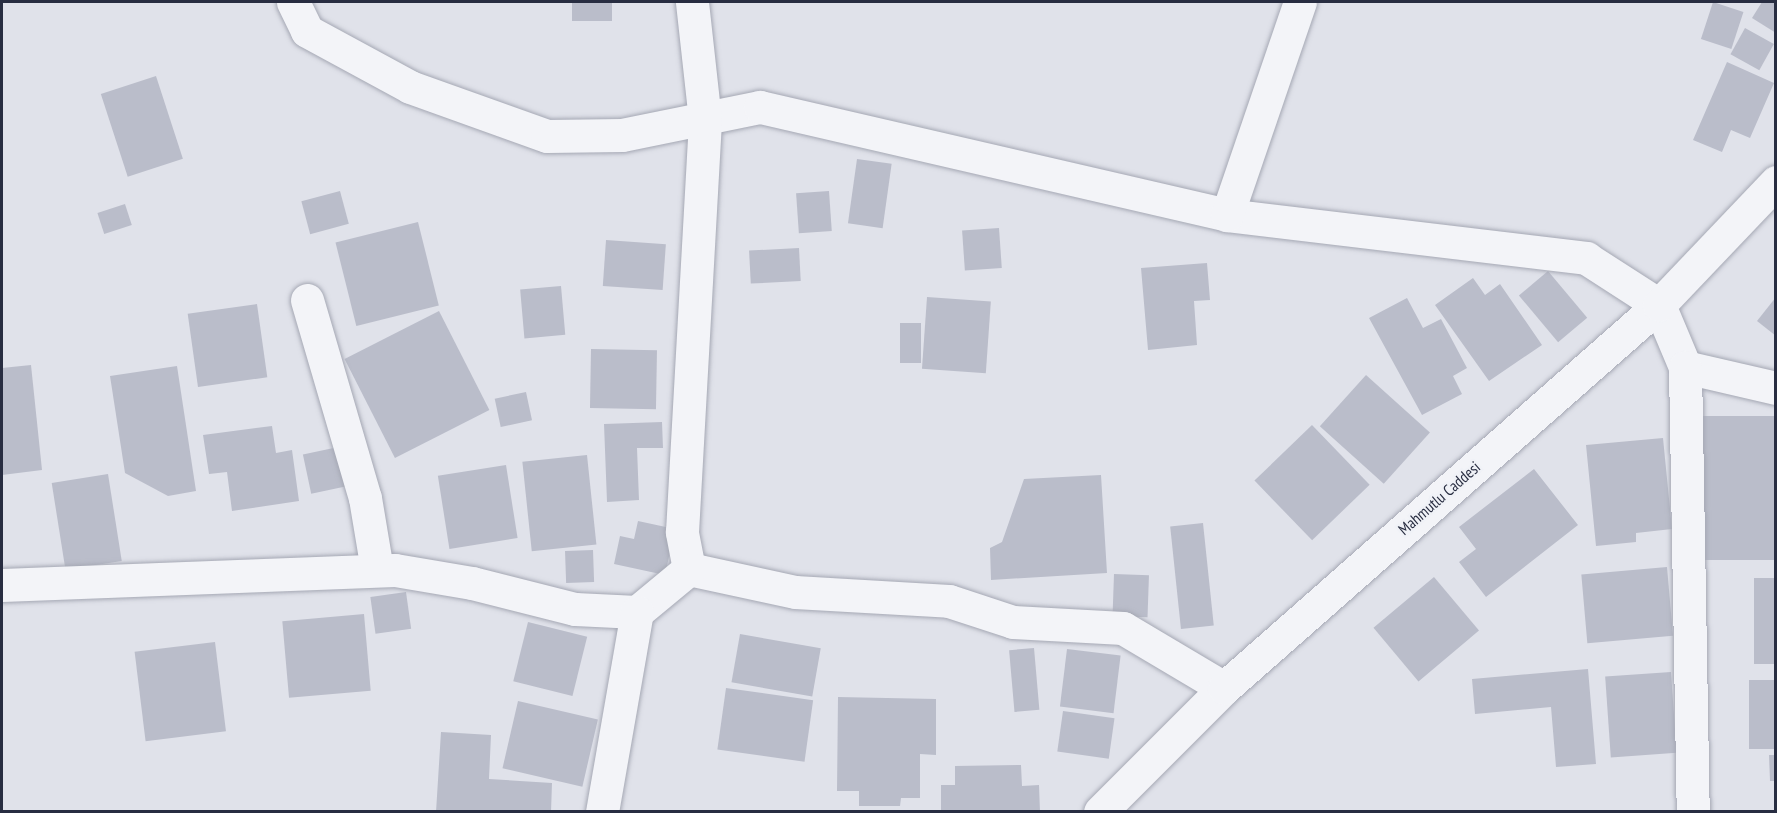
<!DOCTYPE html>
<style>
body{margin:0}
#map{position:relative;width:1777px;height:813px;overflow:hidden;background:#e0e2ea;font-family:"PT Sans Narrow",sans-serif}
div>[style]{position:absolute}
[style*='--x']{left:calc(var(--x)*1px);top:calc(var(--y)*1px);width:calc(var(--w)*1px);rotate:calc(var(--a)*1deg)}
.building>*{inset:0;background:#babdca;transform-origin:0 0}
.roads{filter:drop-shadow(0 0 2px #a5a8b4) drop-shadow(0 0 2px #a5a8b4)}
.minor>*{height:33px;margin:-16.5px;padding:0 16.5px;transform-origin:16.5px;border-radius:16.5px;background:#f3f4f8}
span{translate:-50% -50%;white-space:nowrap;text-align:center;line-height:1.15;-webkit-text-stroke:5px #f0f2f7;paint-order:stroke}
.street-label{font-size:16px;color:#282d41}
.frame{position:absolute;inset:0;border:3px solid #282d41;pointer-events:none}
</style>
<div id="map">
<div class="building">
<div style="left:572px;top:2px;width:40px;height:19px"></div>
<div style="left:1713px;top:2px;width:32px;height:39px;rotate:18deg"></div>
<div style="clip-path:polygon(1762px 2px,1776px 2px,1776px 33px,1752px 18px)"></div>
<div style="left:1745px;top:28px;width:33px;height:30px;rotate:29deg"></div>
<div style="clip-path:polygon(1727px 62px,1774px 83px,1750px 138px,1731px 130px,1722px 152px,1693px 140px)"></div>
<div style="left:156px;top:76px;width:87px;height:58px;rotate:72deg"></div>
<div style="left:857px;top:159px;width:35px;height:65px;rotate:8deg"></div>
<div style="left:340px;top:191px;width:34px;height:40px;rotate:75deg"></div>
<div style="left:829px;top:191px;width:40px;height:33px;rotate:86deg"></div>
<div style="left:125px;top:204px;width:22px;height:29px;rotate:72deg"></div>
<div style="left:418px;top:222px;width:86px;height:85px;rotate:76deg"></div>
<div style="left:999px;top:228px;width:40px;height:37px;rotate:86deg"></div>
<div style="left:606px;top:240px;width:60px;height:46px;rotate:4deg"></div>
<div style="left:799px;top:248px;width:33px;height:50px;rotate:87deg"></div>
<div style="clip-path:polygon(1207px 263px,1210px 300px,1194px 301px,1197px 345px,1148px 350px,1141px 268px)"></div>
<div style="left:1548px;top:271px;width:61px;height:38px;rotate:50deg"></div>
<div style="clip-path:polygon(1473px 278px,1485px 295px,1500px 284px,1542px 345px,1489px 381px,1435px 305px)"></div>
<div style="left:561px;top:286px;width:49px;height:41px;rotate:85deg"></div>
<div style="left:927px;top:297px;width:64px;height:72px;rotate:4deg"></div>
<div style="clip-path:polygon(1776px 297px,1776px 336px,1757px 321px)"></div>
<div style="clip-path:polygon(1407px 298px,1423px 328px,1441px 319px,1467px 368px,1453px 376px,1462px 394px,1422px 415px,1369px 318px)"></div>
<div style="left:257px;top:304px;width:74px;height:70px;rotate:82deg"></div>
<div style="left:439px;top:311px;width:111px;height:106px;rotate:63deg"></div>
<div style="left:900px;top:323px;width:21px;height:40px"></div>
<div style="left:591px;top:349px;width:66px;height:59px;rotate:1deg"></div>
<div style="clip-path:polygon(31px 365px,42px 470px,2px 475px,2px 368px)"></div>
<div style="clip-path:polygon(177px 366px,196px 491px,168px 496px,125px 473px,110px 376px)"></div>
<div style="left:1366px;top:375px;width:86px;height:69px;rotate:42deg"></div>
<div style="left:526px;top:392px;width:29px;height:32px;rotate:78deg"></div>
<div style="left:1776px;top:416px;width:144px;height:74px;rotate:90deg"></div>
<div style="clip-path:polygon(662px 422px,663px 448px,637px 448px,639px 500px,607px 502px,604px 424px)"></div>
<div style="left:1312px;top:425px;width:83px;height:80px;rotate:46deg"></div>
<div style="clip-path:polygon(272px 426px,276px 453px,292px 450px,299px 501px,232px 511px,227px 472px,209px 474px,203px 435px)"></div>
<div style="clip-path:polygon(1663px 438px,1672px 529px,1636px 533px,1636px 542px,1596px 546px,1586px 445px)"></div>
<div style="left:343px;top:446px;width:40px;height:41px;rotate:78deg"></div>
<div style="left:587px;top:455px;width:90px;height:65px;rotate:84deg"></div>
<div style="left:506px;top:465px;width:74px;height:69px;rotate:81deg"></div>
<div style="clip-path:polygon(1534px 469px,1578px 525px,1486px 597px,1459px 562px,1476px 549px,1459px 527px)"></div>
<div style="left:108px;top:474px;width:88px;height:57px;rotate:81deg"></div>
<div style="clip-path:polygon(1101px 475px,1107px 573px,991px 580px,990px 548px,1002px 542px,1024px 479px)"></div>
<div style="clip-path:polygon(638px 521px,675px 529px,665px 575px,614px 564px,620px 536px,634px 539px)"></div>
<div style="left:1203px;top:523px;width:103px;height:33px;rotate:84deg"></div>
<div style="left:593px;top:550px;width:32px;height:28px;rotate:88deg"></div>
<div style="left:1667px;top:567px;width:69px;height:86px;rotate:85deg"></div>
<div style="left:1114px;top:574px;width:35px;height:42px;rotate:2deg"></div>
<div style="left:1434px;top:577px;width:70px;height:79px;rotate:50deg"></div>
<div style="left:1754px;top:578px;width:22px;height:86px"></div>
<div style="left:406px;top:592px;width:37px;height:36px;rotate:82deg"></div>
<div style="left:364px;top:614px;width:77px;height:82px;rotate:85deg"></div>
<div style="left:528px;top:622px;width:61px;height:61px;rotate:14deg"></div>
<div style="left:740px;top:634px;width:82px;height:49px;rotate:10deg"></div>
<div style="left:215px;top:642px;width:90px;height:81px;rotate:83deg"></div>
<div style="left:1034px;top:648px;width:62px;height:25px;rotate:85deg"></div>
<div style="left:1067px;top:649px;width:54px;height:58px;rotate:7deg"></div>
<div style="clip-path:polygon(1588px 669px,1596px 764px,1556px 767px,1551px 707px,1475px 714px,1472px 679px)"></div>
<div style="left:1671px;top:672px;width:81px;height:66px;rotate:86deg"></div>
<div style="left:1749px;top:680px;width:27px;height:69px"></div>
<div style="left:726px;top:688px;width:88px;height:62px;rotate:8deg"></div>
<div style="clip-path:polygon(838px 697px,936px 699px,936px 755px,920px 754px,920px 798px,901px 798px,900px 806px,859px 806px,859px 791px,837px 791px)"></div>
<div style="left:518px;top:701px;width:82px;height:69px;rotate:13deg"></div>
<div style="left:1063px;top:711px;width:52px;height:41px;rotate:8deg"></div>
<div style="clip-path:polygon(441px 732px,491px 735px,489px 779px,552px 783px,551px 812px,436px 812px)"></div>
<div style="clip-path:polygon(1769px 755px,1776px 755px,1776px 781px,1770px 781px)"></div>
<div style="clip-path:polygon(1021px 765px,1022px 786px,1039px 785px,1040px 812px,941px 812px,941px 785px,955px 785px,955px 766px)"></div>
</div>
<div class="roads">
<div class="minor">
<div style="--x:293;--y:2;--w:32;--a:64"></div>
<div style="--x:307;--y:31;--w:117;--a:28.5"></div>
<div style="--x:410;--y:87;--w:145;--a:19.7"></div>
<div style="--x:547;--y:136;--w:75;--a:-0.8"></div>
<div style="--x:622;--y:135;--w:141;--a:-11.5"></div>
<div style="--x:760;--y:107;--w:479;--a:13"></div>
<div style="--x:1227;--y:215;--w:362;--a:6.8"></div>
<div style="--x:1586;--y:258;--w:87;--a:32.8"></div>
<div style="--x:1659;--y:305;--w:67;--a:67.2"></div>
<div style="--x:1685;--y:367;--w:93;--a:13"></div>
<div style="--x:1227;--y:215;--w:225;--a:-71.1"></div>
<div style="--x:307;--y:300;--w:206;--a:73.7"></div>
<div style="--x:365;--y:498;--w:73;--a:80.5"></div>
<div style="--x:1685;--y:367;--w:445;--a:89"></div>
<div style="--x:689;--y:569;--w:38;--a:-101"></div>
<div style="--x:682;--y:532;--w:413;--a:-86.8"></div>
<div style="--x:705;--y:120;--w:119;--a:-96.3"></div>
<div style="--x:689;--y:569;--w:108;--a:12.2"></div>
<div style="--x:795;--y:592;--w:154;--a:3.3"></div>
<div style="--x:949;--y:601;--w:67;--a:18.2"></div>
<div style="--x:1013;--y:622;--w:110;--a:3.1"></div>
<div style="--x:1123;--y:628;--w:117;--a:30.7"></div>
<div style="--x:2;--y:585;--w:393;--a:-2.2"></div>
<div style="--x:395;--y:570;--w:78;--a:9.6"></div>
<div style="--x:472;--y:583;--w:106;--a:14.2"></div>
<div style="--x:575;--y:609;--w:62;--a:2.8"></div>
<div style="--x:637;--y:612;--w:67;--a:-39.6"></div>
<div style="--x:602;--y:812;--w:203;--a:-80.1"></div>
<div style="--x:1100;--y:812;--w:175;--a:-45"></div>
<div style="--x:1224;--y:688;--w:580;--a:-41.36"></div>
<div style="--x:1659;--y:305;--w:170;--a:-46.4"></div>
</div>
</div>
<div class="street-label">
<span style="left:1439px;top:498px;rotate:-41deg">Mahmutlu Caddesi</span>
</div>
<div class="frame"></div>
</div>
